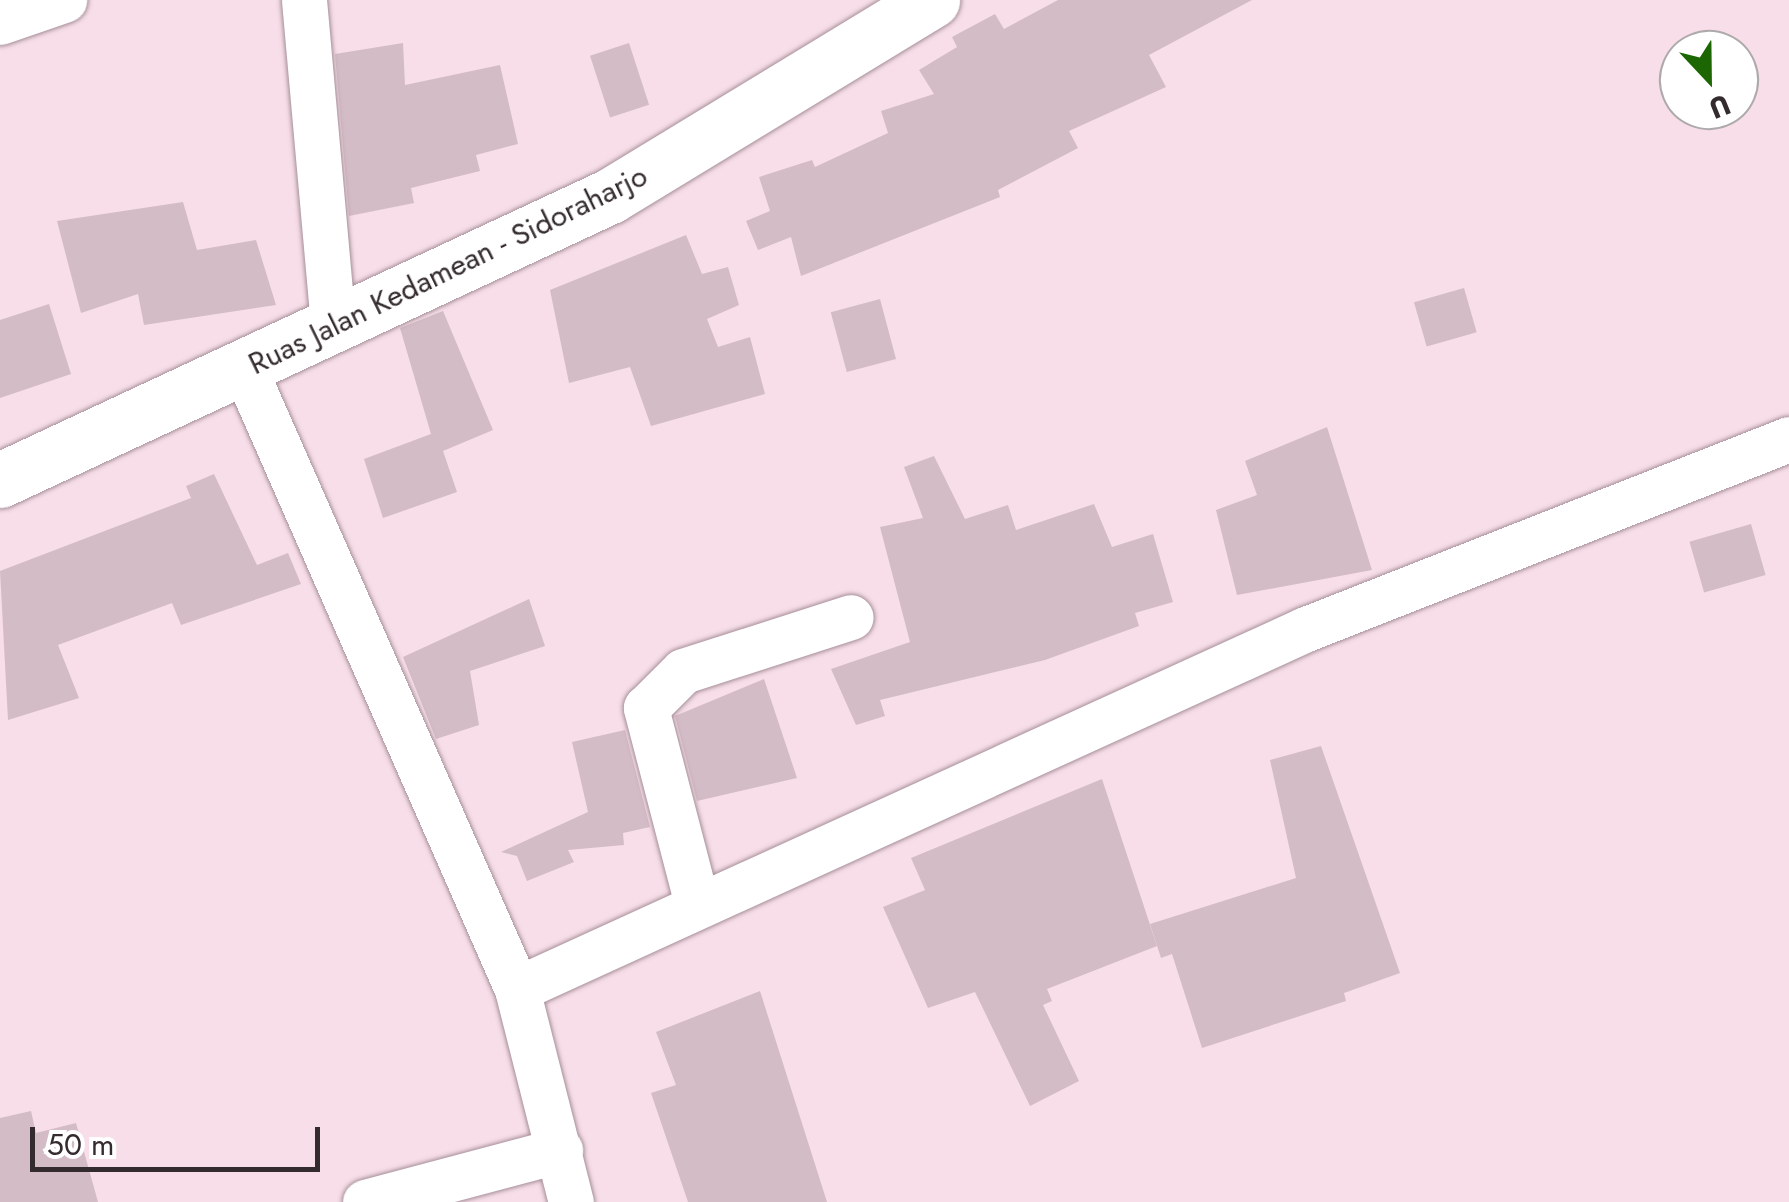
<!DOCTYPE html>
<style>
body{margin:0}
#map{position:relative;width:1789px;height:1202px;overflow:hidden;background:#f7dee8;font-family:Jost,sans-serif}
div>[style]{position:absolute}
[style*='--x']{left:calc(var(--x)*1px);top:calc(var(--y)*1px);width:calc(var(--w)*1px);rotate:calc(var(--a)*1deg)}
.building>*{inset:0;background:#d4bcc6;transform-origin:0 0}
.roads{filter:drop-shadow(0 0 2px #a68f99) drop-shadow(0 0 2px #a68f99)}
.street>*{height:45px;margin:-22.5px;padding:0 22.5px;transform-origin:22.5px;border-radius:22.5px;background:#fff}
.secondary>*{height:55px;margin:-27.5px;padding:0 27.5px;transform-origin:27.5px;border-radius:27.5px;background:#fff}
span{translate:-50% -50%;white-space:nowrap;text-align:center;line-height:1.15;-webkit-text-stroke:10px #fff;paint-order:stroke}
.street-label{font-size:30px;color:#342b2f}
.north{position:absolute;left:1659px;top:30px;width:100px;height:100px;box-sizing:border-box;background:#fff;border:2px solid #aeaaac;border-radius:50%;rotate:158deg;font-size:28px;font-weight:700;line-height:40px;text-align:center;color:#342b2f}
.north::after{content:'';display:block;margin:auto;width:35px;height:45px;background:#1c6703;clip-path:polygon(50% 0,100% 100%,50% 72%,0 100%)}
.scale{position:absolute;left:30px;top:1127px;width:290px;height:45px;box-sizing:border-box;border:5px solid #342b2f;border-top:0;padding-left:12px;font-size:30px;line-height:35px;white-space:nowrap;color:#342b2f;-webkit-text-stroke:8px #fff;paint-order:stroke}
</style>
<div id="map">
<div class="building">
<div style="clip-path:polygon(1058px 0,1252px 0,1149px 55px,1166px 87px,1069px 131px,1078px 148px,998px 190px,1000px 197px,801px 276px,791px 237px,758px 250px,746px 221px,770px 211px,759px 177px,812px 160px,815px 167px,888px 133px,881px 111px,934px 94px,919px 70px,957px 47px,952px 37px,995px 14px,1004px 29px)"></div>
<div style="clip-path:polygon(403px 43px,405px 85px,500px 65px,518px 144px,476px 155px,480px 171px,411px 188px,414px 203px,349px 216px,335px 54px)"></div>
<div style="left:629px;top:43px;width:65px;height:41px;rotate:72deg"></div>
<div style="clip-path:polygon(183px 202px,197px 250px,256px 240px,276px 305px,144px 325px,138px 294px,81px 313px,57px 221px)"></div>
<div style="clip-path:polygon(686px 235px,702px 274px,728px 267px,739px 305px,707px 319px,718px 347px,750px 337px,765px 394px,651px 426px,630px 367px,569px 383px,550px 290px)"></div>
<div style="left:1464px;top:288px;width:46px;height:52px;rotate:74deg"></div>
<div style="left:880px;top:299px;width:62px;height:51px;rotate:75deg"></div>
<div style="clip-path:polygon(49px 304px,71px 374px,0 398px,0 320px)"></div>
<div style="clip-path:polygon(443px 311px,493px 430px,443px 451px,457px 492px,383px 518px,364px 459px,431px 434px,400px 328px)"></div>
<div style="clip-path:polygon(1327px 427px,1372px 570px,1237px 595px,1216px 510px,1257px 495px,1245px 461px)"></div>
<div style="clip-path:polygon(934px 456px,965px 519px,1008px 505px,1016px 530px,1094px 504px,1112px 547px,1153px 534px,1173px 602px,1135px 613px,1139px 626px,1045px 660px,880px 700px,885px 716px,856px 725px,831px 669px,910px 642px,880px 527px,923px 518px,904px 467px)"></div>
<div style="clip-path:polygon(214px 474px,257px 565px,288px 553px,301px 584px,181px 625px,172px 603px,58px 645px,79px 698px,8px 720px,0 571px,191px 498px,186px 486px)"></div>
<div style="left:1751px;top:524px;width:53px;height:64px;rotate:74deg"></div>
<div style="clip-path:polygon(529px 599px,545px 646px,470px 671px,479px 725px,436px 739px,403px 657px)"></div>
<div style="clip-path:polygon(764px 679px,797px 778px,697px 801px,675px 716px)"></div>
<div style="clip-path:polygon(625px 730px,650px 827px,623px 833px,624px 845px,568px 850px,574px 862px,527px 881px,517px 856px,501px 852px,588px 812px,572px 742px)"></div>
<div style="clip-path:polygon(1321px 746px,1400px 973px,1344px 993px,1346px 1001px,1202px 1048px,1172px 954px,1161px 958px,1150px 924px,1296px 878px,1270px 760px)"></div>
<div style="clip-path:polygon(1102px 779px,1157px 946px,1047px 989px,1052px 1001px,1043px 1005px,1079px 1081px,1030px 1106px,975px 992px,928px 1008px,883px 907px,925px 890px,911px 858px)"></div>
<div style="clip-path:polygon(760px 991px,827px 1202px,688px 1202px,651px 1093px,676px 1085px,656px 1032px)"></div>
<div style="clip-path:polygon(31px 1111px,36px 1133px,76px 1123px,98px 1202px,0 1202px,0 1118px)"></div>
</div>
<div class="roads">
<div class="street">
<div style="--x:304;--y:0;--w:329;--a:84.9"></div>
<div style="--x:0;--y:22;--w:68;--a:-19"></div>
<div style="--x:245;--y:370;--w:676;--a:66.28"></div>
<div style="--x:517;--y:989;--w:220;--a:75.8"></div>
<div style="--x:697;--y:904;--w:203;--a:-104.6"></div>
<div style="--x:646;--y:708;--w:52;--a:-45"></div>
<div style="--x:683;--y:671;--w:176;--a:-17.8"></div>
<div style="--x:517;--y:989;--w:867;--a:-24.53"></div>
<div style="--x:1306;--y:629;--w:519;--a:-21.47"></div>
<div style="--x:365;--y:1202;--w:202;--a:-14.9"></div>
</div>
<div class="secondary">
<div style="--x:0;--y:480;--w:673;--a:-24.97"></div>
<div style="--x:610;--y:196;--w:377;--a:-31.3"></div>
</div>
</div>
<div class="street-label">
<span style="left:448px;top:270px;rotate:-26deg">Ruas Jalan Kedamean - Sidoraharjo</span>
</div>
<div class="north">U</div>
<div class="scale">50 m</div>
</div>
